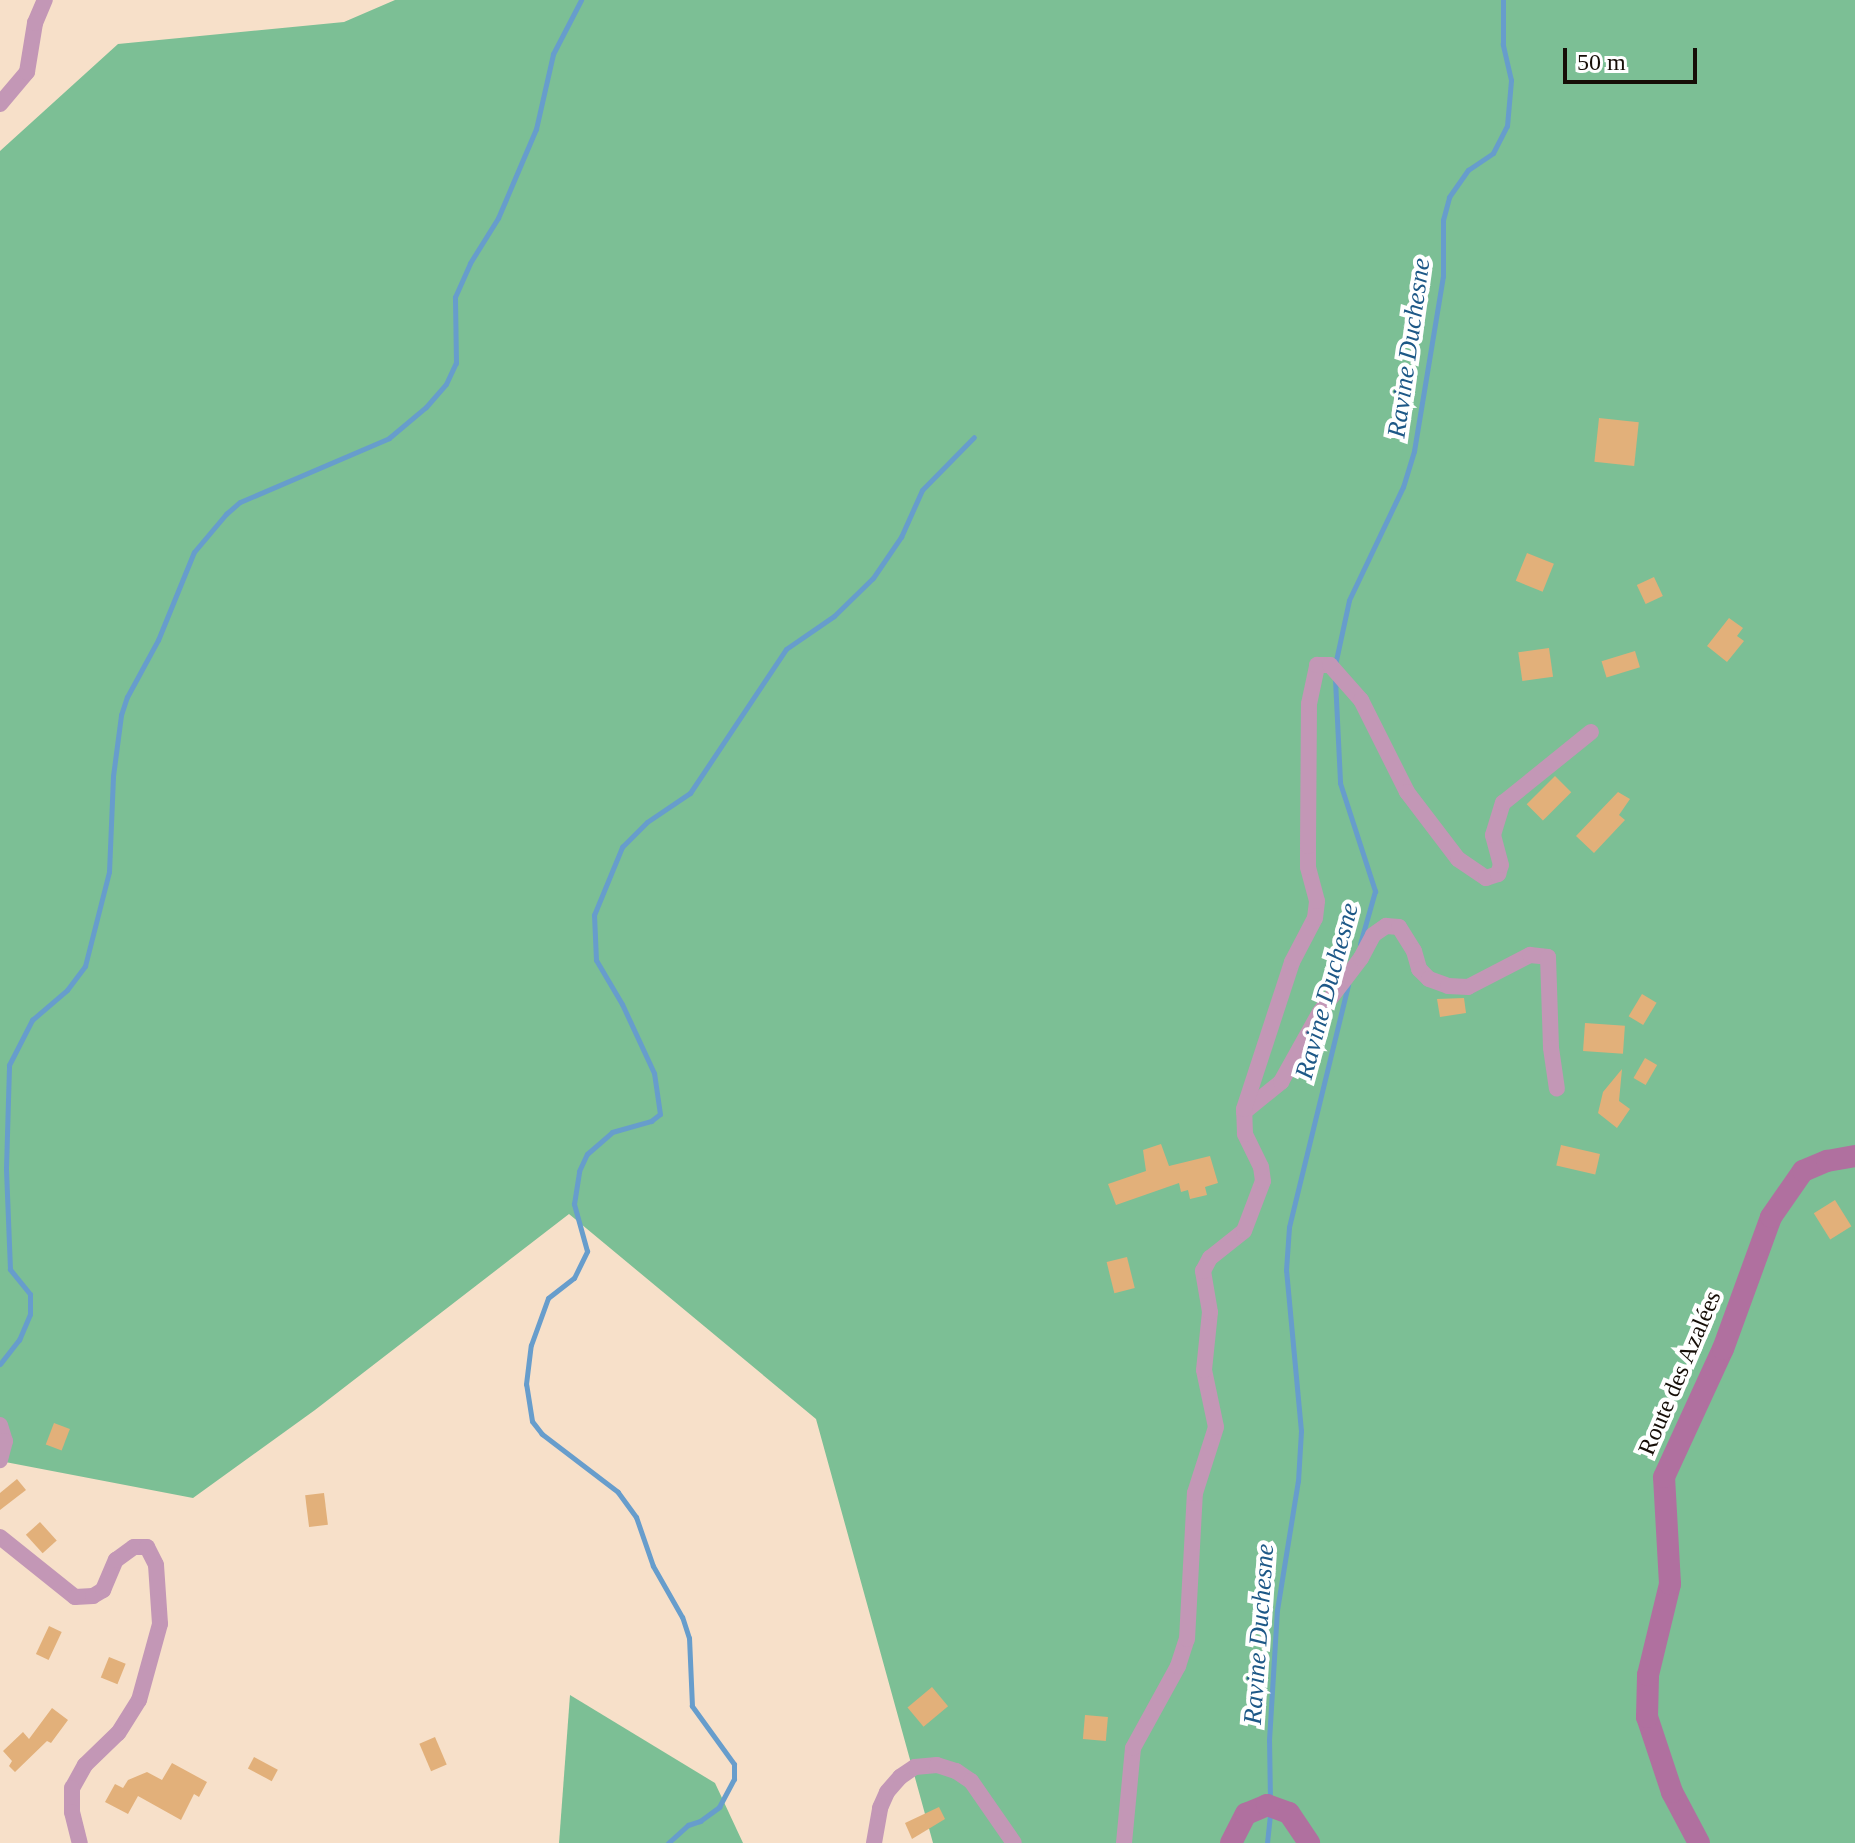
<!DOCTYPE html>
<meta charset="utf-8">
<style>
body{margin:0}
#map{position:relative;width:1855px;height:1843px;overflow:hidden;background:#f7e0c9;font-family:"Times New Roman",serif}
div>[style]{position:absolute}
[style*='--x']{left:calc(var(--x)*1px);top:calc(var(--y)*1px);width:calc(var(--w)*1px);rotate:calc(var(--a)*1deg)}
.forest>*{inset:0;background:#7cbf95}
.stream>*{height:5px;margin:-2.5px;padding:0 2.5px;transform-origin:2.5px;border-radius:2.5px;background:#679dcc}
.building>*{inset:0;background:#e2b07a;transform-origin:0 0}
.street>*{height:16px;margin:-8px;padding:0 8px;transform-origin:8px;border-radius:8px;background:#c397b6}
.secondary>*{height:22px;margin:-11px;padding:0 11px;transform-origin:11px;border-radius:11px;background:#b0709f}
span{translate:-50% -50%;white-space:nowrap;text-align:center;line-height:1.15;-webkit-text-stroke:8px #fff;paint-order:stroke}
.street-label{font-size:24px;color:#160e07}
.water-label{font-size:26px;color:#1d5887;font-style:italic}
.scale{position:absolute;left:1563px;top:48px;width:134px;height:36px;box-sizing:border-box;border:4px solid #160e07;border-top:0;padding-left:10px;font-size:24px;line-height:28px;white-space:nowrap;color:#160e07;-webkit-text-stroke:6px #fff;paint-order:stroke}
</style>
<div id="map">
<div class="forest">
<div style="clip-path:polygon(395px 0,1855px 0,1855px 1843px,933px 1843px,816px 1419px,569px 1214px,315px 1410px,193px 1498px,0 1461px,0 151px,118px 44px,344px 22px)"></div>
<div style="clip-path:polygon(570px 1695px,715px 1783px,743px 1843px,559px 1843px)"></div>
</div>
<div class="stream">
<div style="--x:1335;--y:665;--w:66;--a:-77.8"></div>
<div style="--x:1349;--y:600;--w:125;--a:-64.5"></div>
<div style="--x:1403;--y:487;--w:38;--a:-73"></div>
<div style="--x:1414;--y:451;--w:177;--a:-80.6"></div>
<div style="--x:1443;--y:276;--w:56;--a:-90"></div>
<div style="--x:1443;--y:220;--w:24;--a:-75"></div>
<div style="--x:1449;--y:197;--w:33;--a:-55"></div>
<div style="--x:1468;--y:170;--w:30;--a:-34"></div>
<div style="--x:1493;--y:153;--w:30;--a:-63"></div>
<div style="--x:1507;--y:126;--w:46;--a:-85"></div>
<div style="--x:1511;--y:80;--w:37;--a:-103"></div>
<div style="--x:1503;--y:44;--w:44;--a:-90"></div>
<div style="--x:1335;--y:679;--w:104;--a:87.2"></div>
<div style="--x:1340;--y:783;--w:114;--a:72"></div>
<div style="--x:1375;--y:891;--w:55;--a:105.8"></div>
<div style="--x:0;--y:1364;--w:31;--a:-52"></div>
<div style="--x:19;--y:1340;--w:28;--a:-67"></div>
<div style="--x:30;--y:1314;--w:20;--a:-90"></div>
<div style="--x:30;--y:1294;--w:32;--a:-129"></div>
<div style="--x:10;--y:1269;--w:101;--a:-92.3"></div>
<div style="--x:6;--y:1168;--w:103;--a:-88.3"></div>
<div style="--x:9;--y:1065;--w:51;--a:-62.9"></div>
<div style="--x:32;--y:1020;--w:46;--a:-40.6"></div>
<div style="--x:67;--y:990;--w:30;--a:-53"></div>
<div style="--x:85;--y:966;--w:97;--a:-75.7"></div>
<div style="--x:109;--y:872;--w:96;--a:-87.6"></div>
<div style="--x:113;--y:776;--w:62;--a:-82.5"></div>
<div style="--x:121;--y:715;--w:19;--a:-72"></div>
<div style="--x:127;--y:697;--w:65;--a:-61.5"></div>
<div style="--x:158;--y:640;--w:95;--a:-67.8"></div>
<div style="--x:194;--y:552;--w:50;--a:-49.9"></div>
<div style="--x:226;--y:514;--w:18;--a:-41"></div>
<div style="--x:240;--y:502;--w:162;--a:-23.2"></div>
<div style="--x:389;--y:438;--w:48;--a:-40"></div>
<div style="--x:426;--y:407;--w:30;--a:-49"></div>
<div style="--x:446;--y:384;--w:23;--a:-65"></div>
<div style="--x:456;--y:363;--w:66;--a:-90.9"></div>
<div style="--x:455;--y:297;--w:37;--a:-66"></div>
<div style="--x:470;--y:263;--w:53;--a:-58.1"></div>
<div style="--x:498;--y:218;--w:97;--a:-66.9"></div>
<div style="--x:536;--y:129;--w:77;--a:-77.2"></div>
<div style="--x:553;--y:54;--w:61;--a:-62.6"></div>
<div style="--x:1270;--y:1801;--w:61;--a:-90.9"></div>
<div style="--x:1269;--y:1740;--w:130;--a:-86.5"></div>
<div style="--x:1277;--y:1610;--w:131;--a:-80.8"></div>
<div style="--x:1298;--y:1481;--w:50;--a:-86.6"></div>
<div style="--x:1301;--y:1431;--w:162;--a:-95.3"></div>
<div style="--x:1286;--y:1270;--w:43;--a:-86"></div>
<div style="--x:1289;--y:1227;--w:249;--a:-76.3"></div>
<div style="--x:668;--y:1843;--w:27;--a:-42"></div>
<div style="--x:688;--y:1825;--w:13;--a:-18"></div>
<div style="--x:700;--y:1821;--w:24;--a:-36"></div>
<div style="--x:719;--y:1807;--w:32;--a:-62"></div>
<div style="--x:734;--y:1779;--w:15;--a:-90"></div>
<div style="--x:734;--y:1764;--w:72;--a:-125.9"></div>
<div style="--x:692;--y:1706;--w:68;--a:-92.5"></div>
<div style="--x:689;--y:1638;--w:22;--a:-108"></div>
<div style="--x:682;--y:1617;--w:59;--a:-119.6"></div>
<div style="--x:653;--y:1566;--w:52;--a:-109.1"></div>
<div style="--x:636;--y:1517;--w:31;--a:-126"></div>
<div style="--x:618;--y:1492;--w:96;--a:-142.7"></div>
<div style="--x:542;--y:1434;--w:16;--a:-128"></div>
<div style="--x:532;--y:1421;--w:37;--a:-99"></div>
<div style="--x:526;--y:1384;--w:39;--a:-83"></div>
<div style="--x:531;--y:1345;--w:50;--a:-70.1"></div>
<div style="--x:548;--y:1298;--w:33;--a:-38"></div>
<div style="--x:574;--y:1278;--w:30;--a:-64"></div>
<div style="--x:587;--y:1251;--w:49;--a:-105.5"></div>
<div style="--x:574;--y:1204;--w:33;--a:-81"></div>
<div style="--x:579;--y:1171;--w:19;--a:-65"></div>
<div style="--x:587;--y:1154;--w:33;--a:-41"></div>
<div style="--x:612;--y:1132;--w:41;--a:-15.8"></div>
<div style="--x:651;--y:1121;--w:11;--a:-38"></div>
<div style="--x:660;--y:1114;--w:41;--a:-98.3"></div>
<div style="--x:654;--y:1073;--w:76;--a:-114.9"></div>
<div style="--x:622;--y:1004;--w:51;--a:-120.6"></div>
<div style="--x:596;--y:960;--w:45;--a:-92.5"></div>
<div style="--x:594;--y:915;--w:74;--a:-67.6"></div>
<div style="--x:622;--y:847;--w:35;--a:-45"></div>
<div style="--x:647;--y:822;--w:52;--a:-34"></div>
<div style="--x:690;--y:793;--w:173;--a:-56.3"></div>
<div style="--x:786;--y:649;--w:58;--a:-34.5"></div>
<div style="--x:834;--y:616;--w:54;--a:-44.3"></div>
<div style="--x:873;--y:578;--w:50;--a:-55.7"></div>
<div style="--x:901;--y:537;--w:51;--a:-65.9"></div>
<div style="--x:922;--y:490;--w:74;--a:-45.5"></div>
<div style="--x:1267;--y:1843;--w:28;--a:-84"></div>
</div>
<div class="building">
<div style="left:1599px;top:418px;width:40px;height:44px;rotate:6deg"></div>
<div style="left:1527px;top:553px;width:29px;height:30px;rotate:22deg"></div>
<div style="left:1654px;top:577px;width:21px;height:19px;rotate:65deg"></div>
<div style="clip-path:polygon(1729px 618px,1743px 628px,1737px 636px,1744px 641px,1727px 662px,1707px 646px)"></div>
<div style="left:1549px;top:648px;width:29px;height:31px;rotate:82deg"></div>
<div style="left:1635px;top:651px;width:17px;height:35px;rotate:73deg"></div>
<div style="left:1555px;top:776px;width:23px;height:40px;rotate:45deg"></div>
<div style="clip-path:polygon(1618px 792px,1630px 799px,1619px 815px,1625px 820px,1594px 853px,1576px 836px)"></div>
<div style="left:1642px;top:994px;width:17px;height:26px;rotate:31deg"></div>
<div style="clip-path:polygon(1464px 998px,1466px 1013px,1440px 1017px,1437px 999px)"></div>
<div style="left:1585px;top:1023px;width:40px;height:28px;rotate:4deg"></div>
<div style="left:1645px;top:1058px;width:14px;height:23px;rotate:30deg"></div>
<div style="clip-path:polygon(1622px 1069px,1619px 1101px,1630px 1109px,1617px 1128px,1598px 1113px,1603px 1092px)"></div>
<div style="clip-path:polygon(1161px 1144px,1169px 1166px,1210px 1156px,1218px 1183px,1205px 1187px,1207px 1195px,1190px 1199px,1188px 1190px,1181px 1192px,1179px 1183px,1116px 1205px,1108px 1184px,1146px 1171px,1143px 1150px)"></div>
<div style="left:1561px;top:1145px;width:40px;height:21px;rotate:13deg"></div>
<div style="left:1835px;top:1200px;width:31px;height:25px;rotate:58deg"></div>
<div style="left:1127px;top:1257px;width:32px;height:21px;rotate:76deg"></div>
<div style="left:54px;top:1423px;width:17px;height:23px;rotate:21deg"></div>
<div style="clip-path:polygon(17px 1479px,26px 1490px,0 1510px,0 1493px)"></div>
<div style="left:324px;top:1493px;width:32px;height:19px;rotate:83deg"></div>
<div style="left:40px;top:1522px;width:25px;height:19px;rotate:48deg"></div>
<div style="left:49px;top:1626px;width:14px;height:31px;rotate:25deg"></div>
<div style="left:109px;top:1657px;width:18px;height:22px;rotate:22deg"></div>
<div style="left:932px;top:1687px;width:25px;height:32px;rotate:50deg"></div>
<div style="clip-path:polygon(52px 1708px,68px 1720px,51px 1743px,47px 1741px,15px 1772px,9px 1766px,12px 1761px,3px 1751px,23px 1732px,29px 1739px)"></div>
<div style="left:1085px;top:1715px;width:23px;height:24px;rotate:5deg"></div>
<div style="left:435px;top:1737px;width:30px;height:17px;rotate:67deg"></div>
<div style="left:254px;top:1757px;width:27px;height:13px;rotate:28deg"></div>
<div style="clip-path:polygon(172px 1763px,207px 1782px,199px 1797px,194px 1794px,181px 1820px,138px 1796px,128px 1814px,105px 1802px,115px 1784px,123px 1788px,128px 1780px,147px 1772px,162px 1780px)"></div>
<div style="clip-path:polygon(939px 1807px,945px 1819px,912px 1839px,905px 1823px)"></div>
</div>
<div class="street">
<div style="--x:0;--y:104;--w:42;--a:-49.8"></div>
<div style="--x:27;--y:72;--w:50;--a:-80.7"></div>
<div style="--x:35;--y:23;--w:25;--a:-67"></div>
<div style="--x:1244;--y:1112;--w:48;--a:-39"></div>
<div style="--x:1281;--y:1082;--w:80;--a:-60.9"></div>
<div style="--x:1320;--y:1012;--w:68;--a:-52.8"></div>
<div style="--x:1361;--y:958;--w:26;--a:-62"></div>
<div style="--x:1373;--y:935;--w:16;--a:-35"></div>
<div style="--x:1386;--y:926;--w:13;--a:4"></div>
<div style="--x:1399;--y:927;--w:28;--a:58"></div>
<div style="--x:1414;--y:951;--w:19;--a:74"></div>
<div style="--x:1419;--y:969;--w:14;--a:45"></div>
<div style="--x:1429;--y:979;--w:20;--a:20"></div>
<div style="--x:1448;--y:986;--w:20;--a:3"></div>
<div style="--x:1468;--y:987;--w:70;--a:-27.3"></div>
<div style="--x:1530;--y:955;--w:18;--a:6"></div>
<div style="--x:1548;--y:957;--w:91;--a:88.1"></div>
<div style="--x:1551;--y:1048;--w:41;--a:81.7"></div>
<div style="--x:0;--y:1425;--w:17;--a:73"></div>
<div style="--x:5;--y:1441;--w:20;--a:105"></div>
<div style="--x:0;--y:1537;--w:96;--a:38.7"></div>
<div style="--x:75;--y:1597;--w:18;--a:-3"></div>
<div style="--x:93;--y:1596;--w:12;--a:-31"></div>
<div style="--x:103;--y:1590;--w:33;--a:-67"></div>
<div style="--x:116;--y:1560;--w:22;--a:-36"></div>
<div style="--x:134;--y:1547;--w:13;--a:0"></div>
<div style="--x:147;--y:1547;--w:20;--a:63"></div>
<div style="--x:156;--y:1565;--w:59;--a:86.1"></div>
<div style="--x:160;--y:1624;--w:79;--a:105.4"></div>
<div style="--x:139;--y:1700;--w:39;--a:122"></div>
<div style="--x:118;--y:1733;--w:46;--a:135.9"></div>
<div style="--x:85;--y:1765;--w:26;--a:119"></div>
<div style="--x:72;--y:1788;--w:24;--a:90"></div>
<div style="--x:72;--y:1812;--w:32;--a:76"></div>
<div style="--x:874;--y:1843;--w:36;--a:-80"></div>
<div style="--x:880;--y:1808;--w:17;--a:-66"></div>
<div style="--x:887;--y:1792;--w:20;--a:-49"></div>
<div style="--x:900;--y:1777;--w:18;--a:-34"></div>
<div style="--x:915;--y:1767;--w:22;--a:-5"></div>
<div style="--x:937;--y:1765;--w:20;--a:18"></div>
<div style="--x:956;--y:1771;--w:18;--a:34"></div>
<div style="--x:971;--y:1781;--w:75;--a:55.3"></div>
<div style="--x:1124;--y:1843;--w:95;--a:-84.6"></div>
<div style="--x:1133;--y:1748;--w:94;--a:-61.2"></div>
<div style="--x:1178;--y:1666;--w:28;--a:-72"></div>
<div style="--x:1187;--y:1639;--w:146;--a:-86.9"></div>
<div style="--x:1195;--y:1493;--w:69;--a:-72.3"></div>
<div style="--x:1216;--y:1427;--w:58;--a:-101.9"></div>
<div style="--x:1204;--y:1370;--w:58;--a:-84.1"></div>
<div style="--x:1210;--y:1312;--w:42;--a:-99.7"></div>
<div style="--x:1203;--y:1271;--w:15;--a:-62"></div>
<div style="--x:1210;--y:1258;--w:43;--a:-38.5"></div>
<div style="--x:1244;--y:1231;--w:53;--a:-69.2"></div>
<div style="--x:1263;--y:1181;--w:14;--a:-98"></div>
<div style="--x:1261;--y:1167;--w:37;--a:-116"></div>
<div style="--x:1245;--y:1134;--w:25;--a:-92"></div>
<div style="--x:1244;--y:1109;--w:155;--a:-71.9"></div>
<div style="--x:1292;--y:962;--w:50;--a:-62.4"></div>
<div style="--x:1315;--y:918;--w:17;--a:-83"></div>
<div style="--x:1317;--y:901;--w:35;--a:-105"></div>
<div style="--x:1308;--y:867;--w:21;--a:-90"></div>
<div style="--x:1308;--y:846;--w:142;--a:-89.6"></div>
<div style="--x:1309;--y:704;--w:40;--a:-78"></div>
<div style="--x:1317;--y:665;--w:13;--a:0"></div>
<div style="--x:1330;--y:665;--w:47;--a:48.5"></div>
<div style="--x:1361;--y:700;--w:103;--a:63.4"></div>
<div style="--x:1407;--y:792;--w:84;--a:52.7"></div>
<div style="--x:1458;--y:859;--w:34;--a:34"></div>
<div style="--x:1486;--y:878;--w:13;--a:-18"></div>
<div style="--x:1498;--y:874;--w:9;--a:-72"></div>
<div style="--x:1501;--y:865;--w:31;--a:-105"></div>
<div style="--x:1493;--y:835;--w:34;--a:-73"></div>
<div style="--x:1503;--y:803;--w:113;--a:-38.9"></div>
</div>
<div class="secondary">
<div style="--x:1231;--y:1843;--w:33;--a:-63"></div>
<div style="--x:1246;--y:1814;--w:23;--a:-23"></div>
<div style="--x:1267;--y:1805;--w:23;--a:20"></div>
<div style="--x:1289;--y:1813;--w:36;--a:56"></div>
<div style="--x:1699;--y:1843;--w:58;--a:-117.9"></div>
<div style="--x:1672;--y:1792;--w:79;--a:-108.4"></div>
<div style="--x:1647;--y:1717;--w:42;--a:-88.6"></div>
<div style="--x:1648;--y:1675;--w:94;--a:-76.4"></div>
<div style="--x:1670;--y:1584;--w:107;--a:-93.2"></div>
<div style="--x:1664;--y:1477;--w:141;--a:-65.3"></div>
<div style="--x:1723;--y:1349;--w:140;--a:-70"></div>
<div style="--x:1771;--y:1217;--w:56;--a:-55.2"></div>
<div style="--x:1803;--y:1171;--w:26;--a:-23"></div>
<div style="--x:1827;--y:1161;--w:28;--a:-10"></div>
</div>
<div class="street-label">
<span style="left:1680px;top:1373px;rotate:-67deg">Route des Azalées</span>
</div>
<div class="water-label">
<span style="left:1409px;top:348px;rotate:-82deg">Ravine Duchesne</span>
<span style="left:1327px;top:991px;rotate:-75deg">Ravine Duchesne</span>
<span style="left:1259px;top:1634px;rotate:-86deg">Ravine Duchesne</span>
</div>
<div class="scale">50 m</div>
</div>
